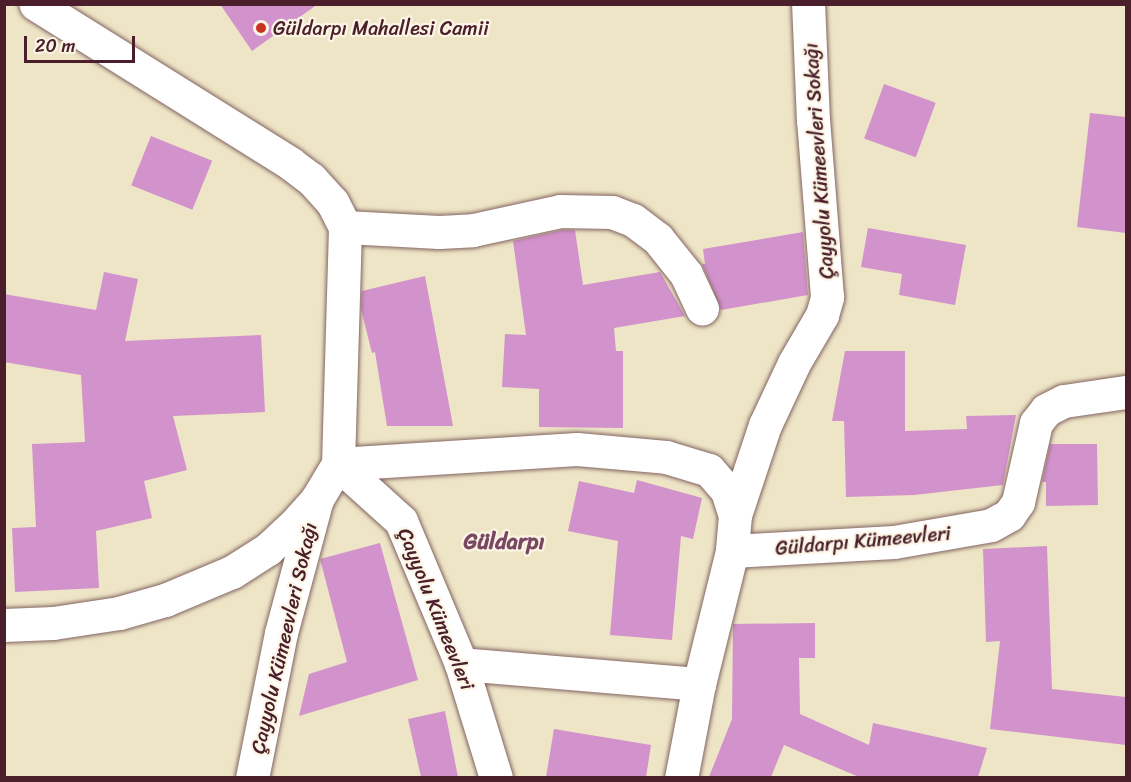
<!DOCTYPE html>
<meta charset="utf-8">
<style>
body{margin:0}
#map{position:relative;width:1131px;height:782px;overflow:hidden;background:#eee5c6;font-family:Sriracha,sans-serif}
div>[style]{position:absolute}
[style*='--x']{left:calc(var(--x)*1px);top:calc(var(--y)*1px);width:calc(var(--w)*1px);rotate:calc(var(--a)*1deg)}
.building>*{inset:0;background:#d292cc;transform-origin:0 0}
.roads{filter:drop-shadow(0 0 2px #836461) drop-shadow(0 0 2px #836461)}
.minor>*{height:33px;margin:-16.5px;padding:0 16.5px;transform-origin:16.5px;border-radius:16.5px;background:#fff}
.tertiary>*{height:33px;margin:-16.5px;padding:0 16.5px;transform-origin:16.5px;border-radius:16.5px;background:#fff}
.dots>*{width:16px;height:16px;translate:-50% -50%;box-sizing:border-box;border:3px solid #fcf5e5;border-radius:50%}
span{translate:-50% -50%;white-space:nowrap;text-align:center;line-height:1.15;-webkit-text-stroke:4.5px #fcf5e5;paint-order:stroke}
.poi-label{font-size:20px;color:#4a1f2b}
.left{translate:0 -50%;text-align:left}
.street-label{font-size:20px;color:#4a1f2b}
.quarter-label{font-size:22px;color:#7a4763;font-weight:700}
.frame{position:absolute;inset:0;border:6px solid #4a1f2b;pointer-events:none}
.scale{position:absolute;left:24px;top:36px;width:111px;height:27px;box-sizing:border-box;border:3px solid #4a1f2b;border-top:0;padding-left:8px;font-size:18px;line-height:21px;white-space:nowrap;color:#4a1f2b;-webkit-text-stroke:4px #fcf5e5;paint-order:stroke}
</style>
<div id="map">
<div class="building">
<div style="clip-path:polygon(220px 4px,318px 4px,252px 51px)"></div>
<div style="left:884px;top:84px;width:55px;height:58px;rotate:20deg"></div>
<div style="clip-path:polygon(1090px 113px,1126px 117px,1126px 233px,1077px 227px)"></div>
<div style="left:151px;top:136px;width:66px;height:53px;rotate:22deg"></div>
<div style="clip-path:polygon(868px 228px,966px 245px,955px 305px,899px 295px,902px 274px,861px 267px)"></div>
<div style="clip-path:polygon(562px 230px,575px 230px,583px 285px,660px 272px,685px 316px,614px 328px,616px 351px,623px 351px,623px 428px,539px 427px,539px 389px,502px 387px,505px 334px,526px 335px,513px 241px)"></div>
<div style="clip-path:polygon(803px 232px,808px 295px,721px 310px,702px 264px,705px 264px,703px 249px)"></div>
<div style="clip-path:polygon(104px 272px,138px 279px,125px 341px,261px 335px,265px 412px,173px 416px,187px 470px,144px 481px,152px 518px,96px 531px,99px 588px,15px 592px,12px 528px,36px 527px,32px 444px,85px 442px,81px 375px,4px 362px,4px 294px,96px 310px)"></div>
<div style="clip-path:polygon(425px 276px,453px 426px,387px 426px,375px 352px,372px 353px,361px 309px,362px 291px)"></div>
<div style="clip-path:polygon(845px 351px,905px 351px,905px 431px,967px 429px,966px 416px,1016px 415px,1003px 485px,914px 495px,846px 497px,844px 421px,832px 421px)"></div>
<div style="clip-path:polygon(1050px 444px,1097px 444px,1098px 505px,1046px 506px,1046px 482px,1042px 482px)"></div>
<div style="clip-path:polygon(637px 480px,702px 498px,693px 539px,681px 536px,672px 640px,610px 635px,618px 541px,568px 531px,579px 481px,634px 493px)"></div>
<div style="clip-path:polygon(380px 543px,418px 680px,299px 716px,309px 674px,347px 662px,320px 559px)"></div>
<div style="clip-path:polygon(1047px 546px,1052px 689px,1126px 697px,1126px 745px,990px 729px,1000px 641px,986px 642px,983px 549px)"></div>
<div style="clip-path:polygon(815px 623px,815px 658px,799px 658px,800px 714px,869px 745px,873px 723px,987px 748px,978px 777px,859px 777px,784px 745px,771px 777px,709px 777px,732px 719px,733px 624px)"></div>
<div style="clip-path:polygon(445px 711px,458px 777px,421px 777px,408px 719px)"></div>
<div style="clip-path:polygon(554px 729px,651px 745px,646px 777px,546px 777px)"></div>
</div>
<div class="roads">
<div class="minor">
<div style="--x:345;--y:227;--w:94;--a:3"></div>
<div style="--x:439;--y:232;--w:34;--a:-3"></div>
<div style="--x:473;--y:230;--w:89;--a:-12.3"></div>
<div style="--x:560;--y:211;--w:52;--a:1.1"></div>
<div style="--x:612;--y:212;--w:22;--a:21"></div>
<div style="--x:633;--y:220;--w:31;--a:37"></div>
<div style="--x:658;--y:239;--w:45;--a:51.3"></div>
<div style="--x:686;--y:274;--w:38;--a:65"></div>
<div style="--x:338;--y:464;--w:239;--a:-3.6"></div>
<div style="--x:577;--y:449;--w:89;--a:5.1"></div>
<div style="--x:666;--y:457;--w:45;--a:16.8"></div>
<div style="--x:709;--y:470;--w:28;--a:49"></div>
<div style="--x:727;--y:491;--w:25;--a:72"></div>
<div style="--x:735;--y:515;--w:36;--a:95"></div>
<div style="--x:732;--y:551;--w:137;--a:103.9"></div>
<div style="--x:699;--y:684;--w:96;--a:100.8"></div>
<div style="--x:735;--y:515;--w:95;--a:-71.6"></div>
<div style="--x:765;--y:425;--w:68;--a:-64.9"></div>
<div style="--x:794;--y:363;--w:56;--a:-59.7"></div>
<div style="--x:822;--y:315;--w:19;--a:-74"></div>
<div style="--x:827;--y:297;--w:177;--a:-94.5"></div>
<div style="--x:813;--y:121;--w:117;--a:-92.4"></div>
<div style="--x:732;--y:551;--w:162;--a:-3.2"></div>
<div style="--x:894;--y:542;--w:98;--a:-9.9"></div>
<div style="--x:991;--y:525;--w:21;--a:-29"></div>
<div style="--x:1009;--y:515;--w:16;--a:-55"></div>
<div style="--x:1018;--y:502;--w:81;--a:-77.2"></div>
<div style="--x:1036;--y:423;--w:16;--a:-52"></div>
<div style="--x:1046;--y:410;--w:20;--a:-27"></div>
<div style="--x:1064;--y:401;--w:63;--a:-8.3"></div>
<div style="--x:252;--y:778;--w:148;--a:-78.7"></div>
<div style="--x:281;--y:633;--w:139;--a:-75"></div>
</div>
<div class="tertiary">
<div style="--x:338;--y:464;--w:85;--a:42.1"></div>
<div style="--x:401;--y:521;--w:155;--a:67.2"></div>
<div style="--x:461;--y:664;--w:119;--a:72.9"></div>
<div style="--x:4;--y:625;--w:49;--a:-2.3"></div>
<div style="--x:53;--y:623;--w:67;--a:-8.6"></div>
<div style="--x:119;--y:613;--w:48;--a:-15.8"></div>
<div style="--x:165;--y:600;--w:73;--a:-22.7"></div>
<div style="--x:232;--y:572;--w:43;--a:-32.6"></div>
<div style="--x:268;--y:549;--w:34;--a:-43"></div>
<div style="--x:293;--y:526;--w:36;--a:-48"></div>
<div style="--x:317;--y:499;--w:41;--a:-59"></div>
<div style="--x:338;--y:464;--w:237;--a:-88.3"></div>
<div style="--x:345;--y:227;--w:28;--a:-117"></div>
<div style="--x:332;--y:202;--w:31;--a:-132"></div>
<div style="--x:311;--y:179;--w:26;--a:-143"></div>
<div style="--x:290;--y:163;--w:300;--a:-148"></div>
<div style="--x:461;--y:664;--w:239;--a:4.8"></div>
</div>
</div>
<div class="dots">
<div style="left:261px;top:28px;background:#c8321e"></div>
</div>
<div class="poi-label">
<span class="left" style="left:273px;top:28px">Güldarpı Mahallesi Camii</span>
</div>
<div class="street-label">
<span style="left:819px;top:161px;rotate:-94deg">Çayyolu Kümeevleri Sokağı</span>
<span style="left:863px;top:541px;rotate:-5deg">Güldarpı Kümeevleri</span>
<span style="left:436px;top:609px;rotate:68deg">Çayyolu Kümeevleri</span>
<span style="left:284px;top:638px;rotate:-77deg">Çayyolu Kümeevleri Sokağı</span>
</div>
<div class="quarter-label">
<span style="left:504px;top:542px">Güldarpı</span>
</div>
<div class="frame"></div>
<div class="scale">20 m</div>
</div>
